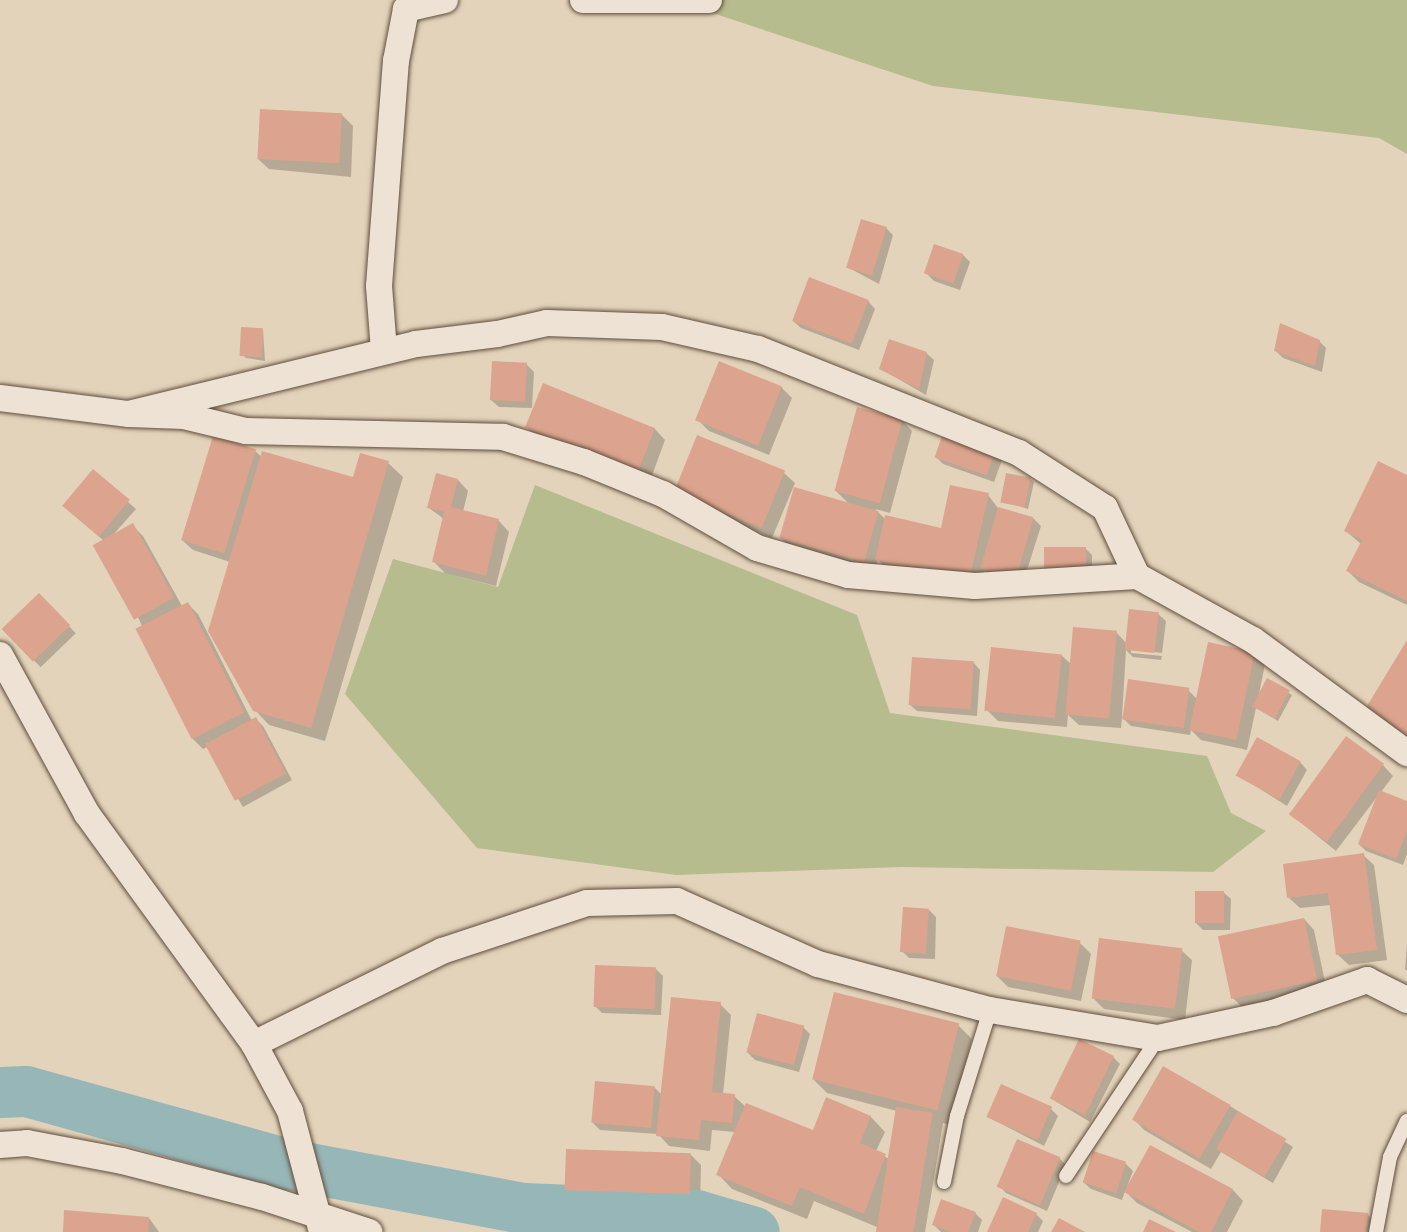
<!DOCTYPE html>
<style>
body{margin:0}
#map{position:relative;width:1407px;height:1232px;overflow:hidden;background:#e3d3bb;font-family:"Libre Bodoni",serif}
div>[style]{position:absolute}
[style*='--x']{left:calc(var(--x)*1px);top:calc(var(--y)*1px);width:calc(var(--w)*1px);rotate:calc(var(--a)*1deg)}
.green>*{inset:0;background:#b6bc8e}
.shadow>*{inset:0;background:#0003;transform-origin:0 0}
.river>*{height:51px;margin:-25.5px;padding:0 25.5px;transform-origin:25.5px;border-radius:25.5px;background:#97b6b7}
.building>*{inset:0;background:#dca48e;transform-origin:0 0}
.roads{filter:drop-shadow(0 0 2px #604d3c) drop-shadow(0 0 2px #604d3c)}
.lane>*{height:14px;margin:-7px;padding:0 7px;transform-origin:7px;border-radius:7px;background:#ede2d3}
.street>*{height:26px;margin:-13px;padding:0 13px;transform-origin:13px;border-radius:13px;background:#ede2d3}
span{translate:-50% -50%;white-space:nowrap;text-align:center;line-height:1.15;-webkit-text-stroke:4.5px #ede2d3;paint-order:stroke}
</style>
<div id="map">
<div class="green">
<div style="clip-path:polygon(673px 0,1407px 0,1407px 154px,1379px 138px,933px 86px)"></div>
<div style="clip-path:polygon(535px 485px,857px 615px,890px 713px,1207px 756px,1231px 813px,1266px 831px,1213px 872px,901px 867px,676px 875px,477px 848px,345px 694px,393px 559px,498px 587px)"></div>
</div>
<div class="shadow">
<div style="clip-path:polygon(342px 115px,353px 126px,351px 177px,269px 169px,258px 159px)"></div>
<div style="clip-path:polygon(886px 228px,893px 235px,879px 284px,849px 268px)"></div>
<div style="clip-path:polygon(935px 246px,963px 255px,970px 262px,960px 290px,934px 281px,927px 274px)"></div>
<div style="clip-path:polygon(868px 301px,875px 309px,859px 350px,801px 328px,793px 321px)"></div>
<div style="clip-path:polygon(263px 330px,265px 361px,246px 358px,243px 355px)"></div>
<div style="clip-path:polygon(1319px 341px,1326px 348px,1322px 372px,1283px 358px,1276px 351px)"></div>
<div style="clip-path:polygon(926px 353px,934px 360px,926px 395px,881px 369px)"></div>
<div style="clip-path:polygon(527px 365px,534px 372px,532px 408px,499px 407px,491px 400px)"></div>
<div style="clip-path:polygon(781px 387px,792px 398px,769px 455px,709px 431px,698px 420px)"></div>
<div style="clip-path:polygon(902px 420px,912px 431px,890px 513px,875px 509px,886px 520px,942px 529px,988px 495px,998px 508px,1034px 519px,1041px 526px,1022px 586px,984px 571px,979px 591px,888px 570px,878px 560px,874px 573px,792px 549px,781px 538px,849px 504px,836px 491px)"></div>
<div style="clip-path:polygon(527px 427px,655px 429px,665px 440px,650px 481px,538px 438px)"></div>
<div style="clip-path:polygon(944px 435px,1002px 460px,994px 482px,943px 464px,936px 457px)"></div>
<div style="clip-path:polygon(255px 451px,262px 457px,354px 479px,388px 463px,403px 477px,325px 741px,269px 725px,255px 710px,230px 562px,193px 550px,182px 540px)"></div>
<div style="clip-path:polygon(93px 471px,136px 509px,113px 535px,132px 525px,143px 536px,182px 606px,187px 603px,198px 614px,252px 721px,256px 719px,263px 726px,292px 780px,243px 807px,207px 747px,203px 749px,192px 738px,104px 541px,71px 512px)"></div>
<div style="clip-path:polygon(784px 473px,795px 483px,772px 538px,686px 503px)"></div>
<div style="clip-path:polygon(1407px 477px,1407px 605px,1359px 582px,1348px 571px,1361px 544px,1346px 531px)"></div>
<div style="clip-path:polygon(1030px 479px,1034px 482px,1028px 509px,1002px 501px)"></div>
<div style="clip-path:polygon(458px 480px,468px 491px,463px 512px,499px 521px,509px 532px,496px 586px,445px 573px,434px 562px,444px 519px,429px 508px)"></div>
<div style="clip-path:polygon(1085px 548px,1092px 555px,1092px 579px,1052px 579px)"></div>
<div style="left:39px;top:595px;width:53px;height:49px;rotate:46deg"></div>
<div style="clip-path:polygon(1158px 614px,1166px 621px,1162px 653px,1131px 649px,1131px 653px,1162px 656px,1161px 660px,1133px 657px,1126px 650px,1122px 717px,1188px 690px,1197px 699px,1254px 654px,1265px 664px,1259px 694px,1268px 680px,1292px 695px,1278px 721px,1256px 708px,1247px 750px,1201px 740px,1191px 730px,1190px 735px,1131px 726px,1122px 717px,1121px 728px,1079px 725px,1068px 715px,1067px 727px,998px 721px,987px 710px,1061px 655px,1072px 665px,1116px 632px,1126px 643px)"></div>
<div style="clip-path:polygon(973px 662px,980px 670px,977px 716px,917px 711px,909px 704px)"></div>
<div style="clip-path:polygon(1300px 762px,1307px 770px,1287px 806px,1238px 775px)"></div>
<div style="clip-path:polygon(1383px 765px,1393px 776px,1381px 792px,1407px 803px,1407px 854px,1403px 865px,1366px 851px,1359px 844px,1377px 797px,1336px 851px,1289px 813px)"></div>
<div style="clip-path:polygon(1363px 855px,1374px 865px,1387px 960px,1349px 965px,1338px 955px,1331px 905px,1300px 908px,1289px 898px)"></div>
<div style="clip-path:polygon(1223px 892px,1231px 899px,1230px 930px,1203px 930px,1196px 923px)"></div>
<div style="clip-path:polygon(929px 910px,936px 917px,935px 959px,909px 958px,902px 951px)"></div>
<div style="clip-path:polygon(1304px 919px,1314px 930px,1327px 991px,1244px 1009px,1233px 998px)"></div>
<div style="clip-path:polygon(1080px 943px,1091px 954px,1081px 1001px,1008px 987px,997px 976px)"></div>
<div style="clip-path:polygon(1407px 945px,1407px 971px,1405px 969px)"></div>
<div style="clip-path:polygon(1181px 950px,1192px 960px,1185px 1020px,1104px 1009px,1093px 998px)"></div>
<div style="clip-path:polygon(656px 969px,663px 976px,661px 1015px,602px 1013px,595px 1006px)"></div>
<div style="clip-path:polygon(720px 1004px,731px 1015px,723px 1095px,734px 1096px,746px 1107px,814px 1132px,827px 1099px,871px 1117px,885px 1132px,876px 1151px,889px 1159px,897px 1111px,827px 1093px,813px 1079px,958px 1025px,972px 1039px,950px 1125px,943px 1123px,925px 1232px,876px 1232px,877px 1227px,814px 1201px,807px 1219px,732px 1189px,718px 1174px,735px 1132px,712px 1130px,710px 1151px,669px 1146px,658px 1134px,600px 1130px,593px 1123px,654px 1087px,662px 1095px)"></div>
<div style="clip-path:polygon(803px 1027px,810px 1034px,799px 1072px,755px 1060px,748px 1053px)"></div>
<div style="clip-path:polygon(1113px 1057px,1120px 1064px,1090px 1122px,1050px 1098px)"></div>
<div style="clip-path:polygon(1230px 1106px,1293px 1147px,1273px 1183px,1221px 1152px,1211px 1169px,1144px 1130px,1134px 1119px)"></div>
<div style="clip-path:polygon(1051px 1109px,1058px 1116px,1044px 1146px,988px 1117px)"></div>
<div style="clip-path:polygon(1150px 1147px,1233px 1190px,1243px 1201px,1227px 1232px,1192px 1232px,1137px 1203px,1125px 1191px,1122px 1200px,1091px 1189px,1083px 1182px,1094px 1152px,1126px 1164px,1133px 1171px,1127px 1187px)"></div>
<div style="clip-path:polygon(690px 1154px,701px 1165px,700px 1205px,577px 1201px,567px 1190px)"></div>
<div style="clip-path:polygon(1059px 1158px,1066px 1165px,1047px 1211px,1006px 1193px,999px 1186px)"></div>
<div style="clip-path:polygon(975px 1213px,982px 1220px,978px 1232px,941px 1232px,934px 1225px)"></div>
<div style="clip-path:polygon(1036px 1214px,1043px 1221px,1038px 1232px,989px 1232px)"></div>
<div style="clip-path:polygon(1367px 1214px,1374px 1221px,1373px 1232px,1322px 1232px)"></div>
<div style="clip-path:polygon(149px 1218px,159px 1232px,64px 1232px)"></div>
</div>
<div class="river">
<div style="--x:0;--y:1092;--w:26;--a:-2"></div>
<div style="--x:26;--y:1091;--w:272;--a:15.6"></div>
<div style="--x:288;--y:1164;--w:239;--a:10.6"></div>
<div style="--x:523;--y:1208;--w:173;--a:2.3"></div>
<div style="--x:696;--y:1215;--w:60;--a:16.3"></div>
</div>
<div class="building">
<div style="left:260px;top:109px;width:82px;height:50px;rotate:3deg"></div>
<div style="left:861px;top:219px;width:27px;height:51px;rotate:17deg"></div>
<div style="left:934px;top:244px;width:31px;height:31px;rotate:19deg"></div>
<div style="left:809px;top:277px;width:64px;height:47px;rotate:21deg"></div>
<div style="clip-path:polygon(1280px 323px,1320px 340px,1315px 366px,1274px 351px)"></div>
<div style="left:241px;top:327px;width:22px;height:29px;rotate:3deg"></div>
<div style="clip-path:polygon(889px 339px,927px 352px,919px 389px,879px 369px)"></div>
<div style="left:492px;top:361px;width:35px;height:39px;rotate:3deg"></div>
<div style="left:719px;top:361px;width:68px;height:64px;rotate:22deg"></div>
<div style="left:543px;top:383px;width:121px;height:48px;rotate:22deg"></div>
<div style="left:857px;top:407px;width:47px;height:87px;rotate:15deg"></div>
<div style="left:943px;top:433px;width:55px;height:26px;rotate:19deg"></div>
<div style="left:697px;top:435px;width:95px;height:62px;rotate:22deg"></div>
<div style="left:213px;top:436px;width:45px;height:109px;rotate:17deg"></div>
<div style="clip-path:polygon(262px 451px,353px 477px,360px 453px,389px 461px,311px 728px,253px 711px,208px 631px)"></div>
<div style="clip-path:polygon(1378px 461px,1407px 475px,1407px 601px,1346px 571px,1362px 540px,1344px 531px)"></div>
<div style="left:93px;top:469px;width:48px;height:48px;rotate:40deg"></div>
<div style="clip-path:polygon(436px 473px,458px 479px,451px 507px,499px 519px,486px 576px,432px 562px,444px 512px,427px 508px)"></div>
<div style="left:1006px;top:473px;width:25px;height:30px;rotate:11deg"></div>
<div style="clip-path:polygon(950px 485px,989px 493px,969px 581px,875px 560px,885px 515px,941px 528px)"></div>
<div style="left:794px;top:487px;width:88px;height:53px;rotate:16deg"></div>
<div style="left:998px;top:507px;width:37px;height:64px;rotate:16deg"></div>
<div style="left:133px;top:523px;width:85px;height:46px;rotate:61deg"></div>
<div style="left:1044px;top:547px;width:42px;height:26px"></div>
<div style="left:39px;top:593px;width:45px;height:52px;rotate:46deg"></div>
<div style="left:188px;top:602px;width:124px;height:59px;rotate:63deg"></div>
<div style="left:1129px;top:609px;width:30px;height:41px;rotate:6deg"></div>
<div style="left:1073px;top:627px;width:44px;height:88px;rotate:5deg"></div>
<div style="clip-path:polygon(1407px 640px,1407px 744px,1361px 716px)"></div>
<div style="left:1208px;top:642px;width:48px;height:90px;rotate:12deg"></div>
<div style="left:991px;top:647px;width:71px;height:64px;rotate:6deg"></div>
<div style="left:912px;top:657px;width:62px;height:48px;rotate:4deg"></div>
<div style="left:1267px;top:678px;width:26px;height:32px;rotate:28deg"></div>
<div style="left:1128px;top:679px;width:62px;height:41px;rotate:8deg"></div>
<div style="left:256px;top:717px;width:64px;height:58px;rotate:62deg"></div>
<div style="left:1346px;top:736px;width:47px;height:97px;rotate:36deg"></div>
<div style="left:1257px;top:737px;width:50px;height:44px;rotate:29deg"></div>
<div style="clip-path:polygon(1379px 790px,1407px 801px,1407px 831px,1396px 859px,1358px 844px)"></div>
<div style="clip-path:polygon(1364px 853px,1377px 950px,1336px 955px,1328px 893px,1287px 898px,1283px 864px)"></div>
<div style="left:1195px;top:891px;width:29px;height:32px"></div>
<div style="left:903px;top:907px;width:26px;height:45px;rotate:4deg"></div>
<div style="left:1304px;top:918px;width:64px;height:88px;rotate:78deg"></div>
<div style="left:1006px;top:926px;width:76px;height:51px;rotate:11deg"></div>
<div style="left:1099px;top:938px;width:84px;height:61px;rotate:7deg"></div>
<div style="left:595px;top:965px;width:61px;height:42px;rotate:2deg"></div>
<div style="left:834px;top:992px;width:129px;height:90px;rotate:14deg"></div>
<div style="clip-path:polygon(671px 997px,721px 1002px,712px 1092px,735px 1094px,732px 1123px,701px 1120px,699px 1140px,656px 1136px)"></div>
<div style="left:757px;top:1013px;width:49px;height:41px;rotate:15deg"></div>
<div style="left:1079px;top:1039px;width:39px;height:66px;rotate:26deg"></div>
<div style="left:1163px;top:1066px;width:78px;height:62px;rotate:30deg"></div>
<div style="left:595px;top:1081px;width:60px;height:42px;rotate:5deg"></div>
<div style="left:1001px;top:1084px;width:56px;height:36px;rotate:24deg"></div>
<div style="clip-path:polygon(826px 1097px,871px 1116px,860px 1143px,886px 1154px,864px 1214px,800px 1187px,792px 1206px,716px 1175px,746px 1103px,813px 1130px)"></div>
<div style="left:896px;top:1107px;width:37px;height:127px;rotate:9deg"></div>
<div style="left:1238px;top:1111px;width:56px;height:44px;rotate:30deg"></div>
<div style="left:1017px;top:1139px;width:47px;height:52px;rotate:23deg"></div>
<div style="clip-path:polygon(1150px 1145px,1233px 1189px,1211px 1232px,1199px 1232px,1124px 1192px)"></div>
<div style="left:566px;top:1149px;width:125px;height:41px;rotate:2deg"></div>
<div style="left:1093px;top:1151px;width:35px;height:33px;rotate:18deg"></div>
<div style="clip-path:polygon(1003px 1197px,1037px 1213px,1028px 1232px,987px 1232px)"></div>
<div style="clip-path:polygon(941px 1199px,976px 1212px,968px 1232px,951px 1232px,932px 1225px)"></div>
<div style="clip-path:polygon(1322px 1209px,1368px 1213px,1366px 1232px,1320px 1232px)"></div>
<div style="clip-path:polygon(64px 1210px,149px 1217px,148px 1232px,63px 1232px)"></div>
<div style="clip-path:polygon(1059px 1218px,1085px 1232px,1051px 1232px)"></div>
<div style="clip-path:polygon(1149px 1219px,1176px 1232px,1143px 1232px)"></div>
</div>
<div class="roads">
<div class="lane">
<div style="--x:1066;--y:1176;--w:166;--a:-56.3"></div>
<div style="--x:944;--y:1182;--w:67;--a:-78.9"></div>
<div style="--x:957;--y:1116;--w:111;--a:-72.7"></div>
<div style="--x:1376;--y:1232;--w:76;--a:-79.4"></div>
<div style="--x:1390;--y:1157;--w:40;--a:-65"></div>
</div>
<div class="street">
<div style="--x:583;--y:0;--w:126;--a:0"></div>
<div style="--x:384;--y:351;--w:65;--a:-94.4"></div>
<div style="--x:379;--y:286;--w:226;--a:-85.7"></div>
<div style="--x:396;--y:61;--w:53;--a:-79.1"></div>
<div style="--x:406;--y:9;--w:40;--a:-13"></div>
<div style="--x:0;--y:398;--w:130;--a:7.1"></div>
<div style="--x:129;--y:414;--w:295;--a:-13.7"></div>
<div style="--x:416;--y:344;--w:82;--a:-7"></div>
<div style="--x:497;--y:334;--w:51;--a:-12.4"></div>
<div style="--x:547;--y:323;--w:115;--a:2"></div>
<div style="--x:662;--y:327;--w:98;--a:12.9"></div>
<div style="--x:758;--y:349;--w:281;--a:21.7"></div>
<div style="--x:1019;--y:453;--w:102;--a:32.6"></div>
<div style="--x:1105;--y:508;--w:75;--a:64.8"></div>
<div style="--x:129;--y:414;--w:55;--a:2.1"></div>
<div style="--x:184;--y:416;--w:64;--a:13.6"></div>
<div style="--x:246;--y:431;--w:257;--a:1.3"></div>
<div style="--x:503;--y:437;--w:85;--a:17.2"></div>
<div style="--x:584;--y:462;--w:85;--a:22.1"></div>
<div style="--x:663;--y:494;--w:108;--a:29.9"></div>
<div style="--x:757;--y:548;--w:95;--a:16.5"></div>
<div style="--x:848;--y:575;--w:127;--a:5"></div>
<div style="--x:975;--y:586;--w:162;--a:-3.5"></div>
<div style="--x:1137;--y:576;--w:132;--a:28.9"></div>
<div style="--x:1253;--y:640;--w:191;--a:36.3"></div>
<div style="--x:0;--y:655;--w:181;--a:61.3"></div>
<div style="--x:87;--y:814;--w:284;--a:54"></div>
<div style="--x:254;--y:1044;--w:76;--a:61.8"></div>
<div style="--x:290;--y:1111;--w:125;--a:75.2"></div>
<div style="--x:254;--y:1044;--w:210;--a:-26.3"></div>
<div style="--x:442;--y:951;--w:153;--a:-18.3"></div>
<div style="--x:587;--y:903;--w:90;--a:-1.3"></div>
<div style="--x:677;--y:901;--w:154;--a:24.1"></div>
<div style="--x:818;--y:964;--w:178;--a:15"></div>
<div style="--x:990;--y:1010;--w:170;--a:9.5"></div>
<div style="--x:1158;--y:1038;--w:118;--a:-12.3"></div>
<div style="--x:1273;--y:1013;--w:100;--a:-19.3"></div>
<div style="--x:1367;--y:980;--w:45;--a:26.6"></div>
<div style="--x:0;--y:1145;--w:27;--a:-4"></div>
<div style="--x:27;--y:1143;--w:97;--a:10.7"></div>
<div style="--x:122;--y:1161;--w:145;--a:14.4"></div>
<div style="--x:262;--y:1197;--w:113;--a:18.1"></div>
</div>
</div>
</div>
